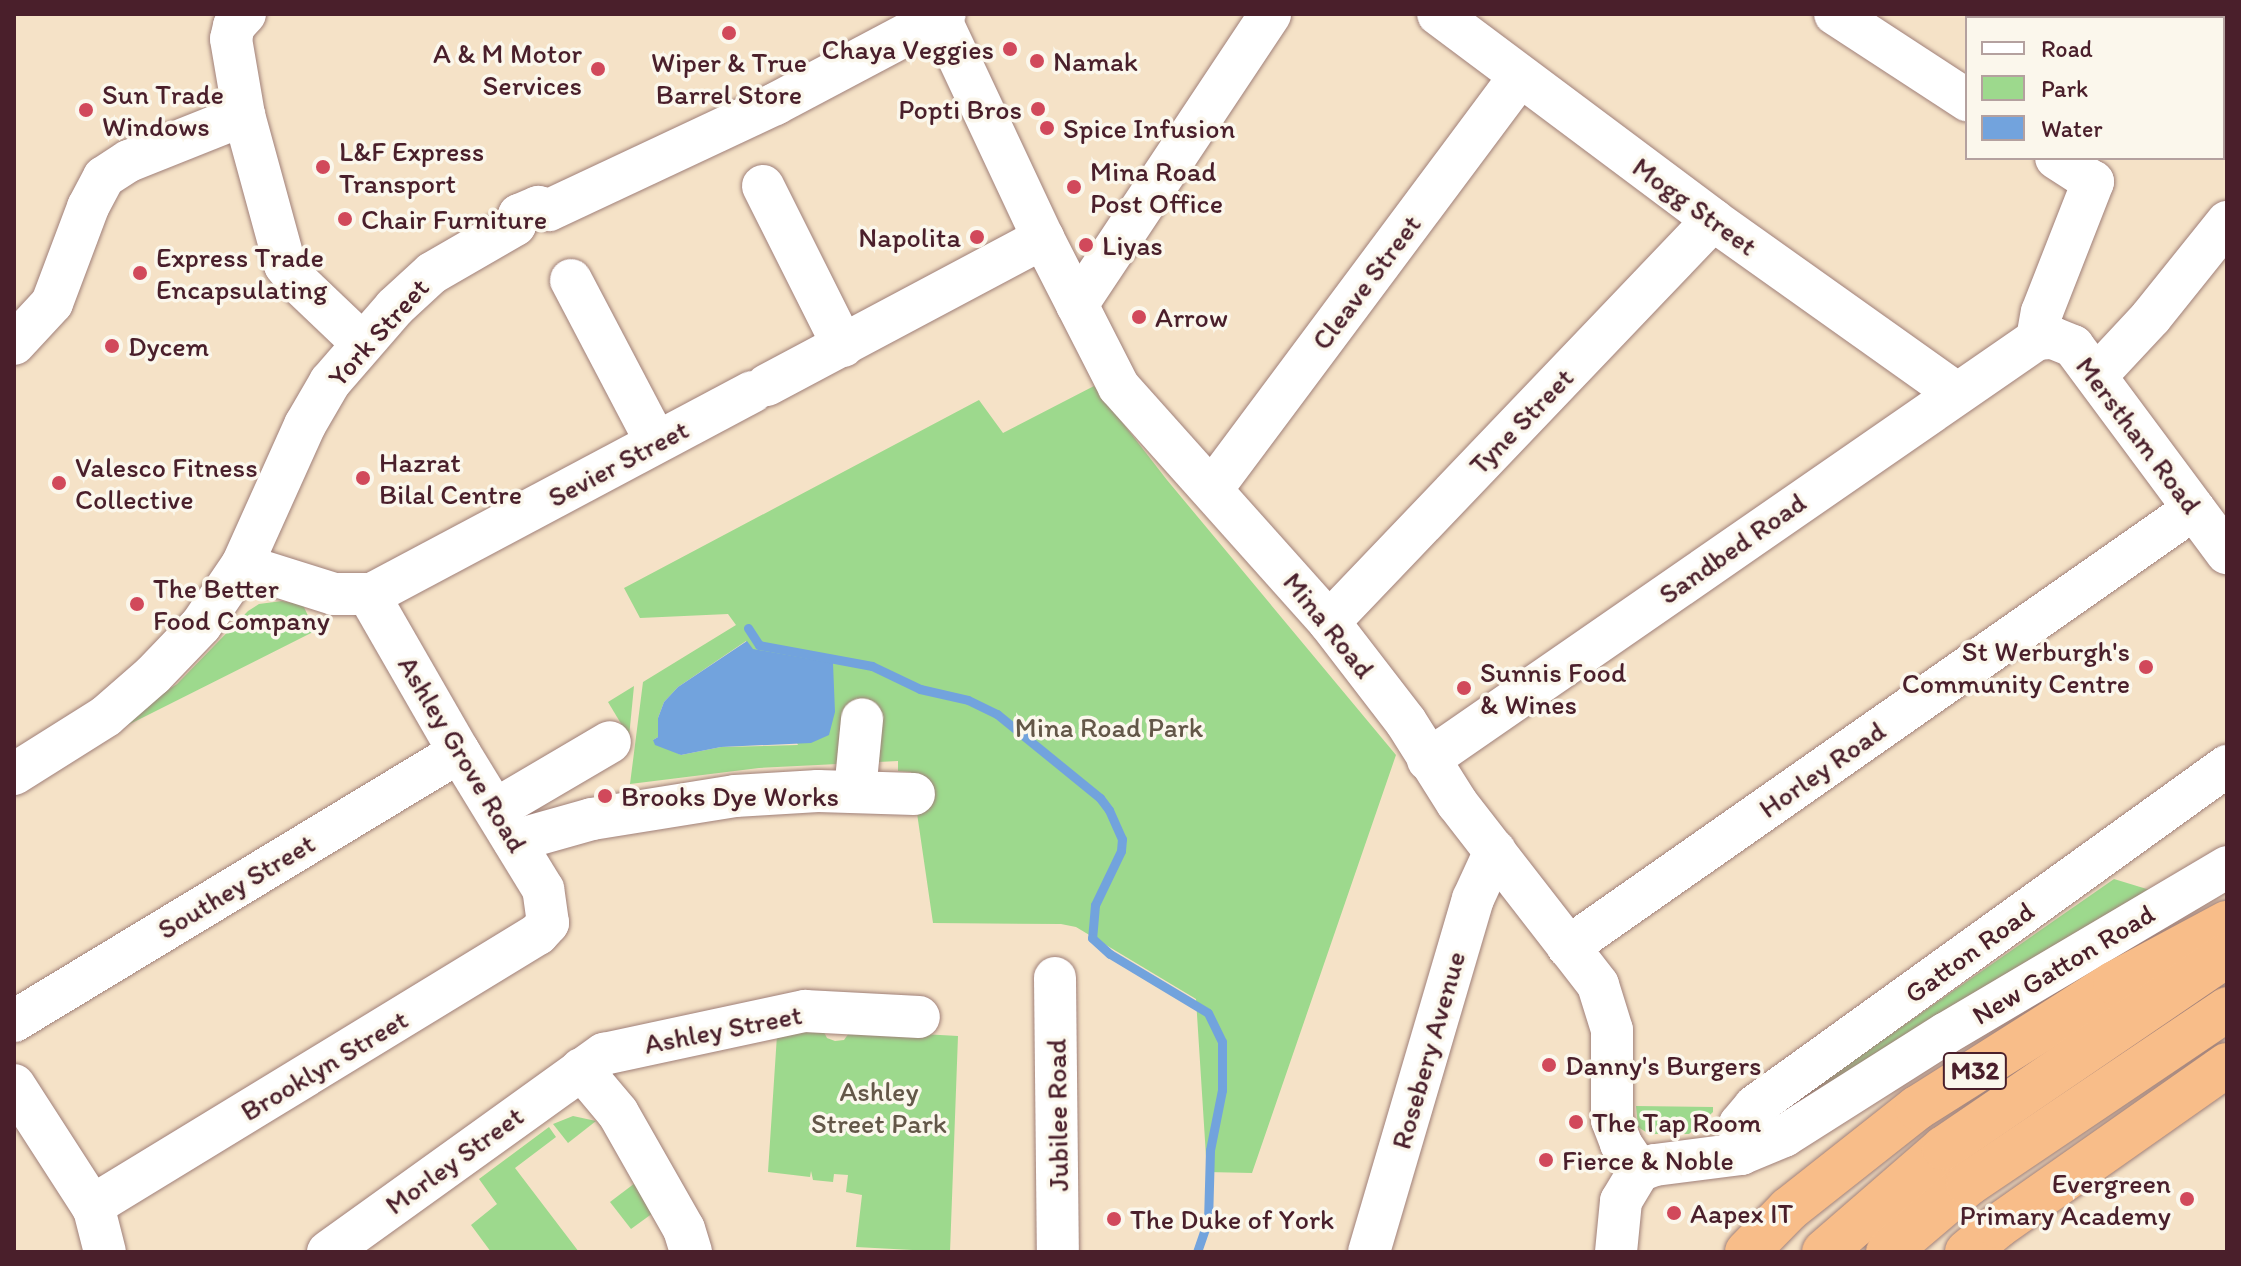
<!DOCTYPE html>
<style>
body{margin:0}
#map{position:relative;width:2241px;height:1266px;overflow:hidden;background:#f5e2c7;font-family:Itim,sans-serif}
div>[style]{position:absolute}
[style*='--x']{left:calc(var(--x)*1px);top:calc(var(--y)*1px);width:calc(var(--w)*1px);rotate:calc(var(--a)*1deg)}
.green>*{inset:0;background:#9dd98d}
.water>*{inset:0;background:#72a3dd}
.stream>*{height:9px;margin:-4.5px;padding:0 4.5px;transform-origin:4.5px;border-radius:4.5px;background:#72a3dd}
.roads{filter:drop-shadow(0 0 2px #a08079) drop-shadow(0 0 2px #a08079)}
.minor>*{height:42px;margin:-21px;padding:0 21px;transform-origin:21px;border-radius:21px;background:#fff}
.highway>*{height:44px;margin:-22px;padding:0 22px;transform-origin:22px;border-radius:22px;background:#f8bd89}
.dots>*{width:22px;height:22px;translate:-50% -50%;box-sizing:border-box;border:4px solid #fbf7ec;border-radius:50%}
span{translate:-50% -50%;white-space:nowrap;text-align:center;line-height:1.15;-webkit-text-stroke:7px #fbf7ec;paint-order:stroke}
.shield-label span{padding:2px 6px;background:#fbf7ec;border:2px solid;border-radius:6px;-webkit-text-stroke-width:0}
.shield-label{font-size:26px;color:#4a1f2b;font-weight:700}
.poi-label{font-size:28px;color:#4a1f2b}
.right{translate:-100% -50%;text-align:right}
.left{translate:0 -50%;text-align:left}
.street-label{font-size:28px;color:#4a1f2b}
.park-label{font-size:28px;color:#635748}
.frame{position:absolute;inset:0;border:16px solid #4a1f2b;pointer-events:none}
.legend{position:absolute;left:1965px;top:16px;width:260px;height:144px;box-sizing:border-box;background:#fbf7ec;border:2px solid #b4a19f;margin:0;padding:10px 14px;list-style:none;font-size:24px;color:#4a1f2b}
.legend li{display:flex;align-items:center;gap:16px;height:40px}
.legend b{width:40px;border:2px solid #b4a19f}
</style>
<div id="map">
<div class="green">
<div style="clip-path:polygon(evenodd,1094px 386px,1167px 480px,1396px 755px,1252px 1173px,1207px 1172px,1196px 999px,1076px 927px,1061px 924px,933px 923px,911px 772px,898px 771px,898px 761px,759px 768px,630px 784px,643px 682px,736px 625px,728px 614px,640px 618px,624px 588px,979px 400px,1003px 433px,1094px 386px,746px 641px,798px 745px,721px 747px,681px 755px,653px 740px,658px 737px,658px 718px,664px 702px,678px 687px,746px 641px)"></div>
<div style="clip-path:polygon(282px 601px,303px 605px,315px 631px,124px 727px,121px 721px,177px 684px,248px 611px,259px 604px)"></div>
<div style="clip-path:polygon(634px 686px,629px 737px,608px 702px)"></div>
<div style="clip-path:polygon(2114px 879px,2150px 890px,1789px 1109px,1795px 1101px)"></div>
<div style="clip-path:polygon(822px 1028px,827px 1038px,835px 1041px,844px 1040px,851px 1030px,958px 1036px,950px 1252px,856px 1247px,862px 1195px,846px 1192px,848px 1175px,834px 1174px,833px 1182px,813px 1180px,811px 1171px,810px 1177px,768px 1172px,777px 1035px)"></div>
<div style="clip-path:polygon(1636px 1106px,1713px 1107px,1713px 1112px,1689px 1134px,1649px 1134px,1638px 1127px)"></div>
<div style="clip-path:polygon(573px 1116px,596px 1121px,568px 1143px,553px 1124px)"></div>
<div style="clip-path:polygon(549px 1127px,556px 1137px,515px 1168px,579px 1252px,491px 1252px,471px 1225px,497px 1204px,479px 1179px)"></div>
<div style="clip-path:polygon(635px 1183px,653px 1213px,631px 1229px,610px 1202px)"></div>
</div>
<div class="water">
<div style="clip-path:polygon(747px 641px,753px 649px,833px 663px,835px 712px,829px 735px,811px 743px,721px 747px,681px 755px,655px 745px,653px 740px,658px 737px,658px 718px,664px 702px,678px 687px)"></div>
</div>
<div class="stream">
<div style="--x:748;--y:628;--w:20;--a:57"></div>
<div style="--x:759;--y:645;--w:115;--a:10.5"></div>
<div style="--x:872;--y:666;--w:53;--a:25.6"></div>
<div style="--x:920;--y:689;--w:49;--a:12.9"></div>
<div style="--x:968;--y:700;--w:32;--a:26"></div>
<div style="--x:997;--y:714;--w:133;--a:39.2"></div>
<div style="--x:1100;--y:798;--w:15;--a:53"></div>
<div style="--x:1109;--y:810;--w:32;--a:66"></div>
<div style="--x:1122;--y:839;--w:12;--a:95"></div>
<div style="--x:1121;--y:851;--w:60;--a:115.7"></div>
<div style="--x:1095;--y:905;--w:33;--a:95"></div>
<div style="--x:1092;--y:938;--w:24;--a:42"></div>
<div style="--x:1110;--y:954;--w:114;--a:31"></div>
<div style="--x:1208;--y:1013;--w:32;--a:64"></div>
<div style="--x:1222;--y:1042;--w:48;--a:90"></div>
<div style="--x:1222;--y:1090;--w:61;--a:101.3"></div>
<div style="--x:1210;--y:1150;--w:70;--a:91.6"></div>
<div style="--x:1208;--y:1220;--w:34;--a:109"></div>
</div>
<div class="roads">
<div class="minor">
<div style="--x:245;--y:14;--w:16;--a:133"></div>
<div style="--x:234;--y:26;--w:13;--a:103"></div>
<div style="--x:231;--y:39;--w:77;--a:80.3"></div>
<div style="--x:244;--y:115;--w:156;--a:74.7"></div>
<div style="--x:285;--y:265;--w:23;--a:52"></div>
<div style="--x:299;--y:283;--w:87;--a:43.6"></div>
<div style="--x:938;--y:14;--w:247;--a:64.9"></div>
<div style="--x:1043;--y:238;--w:167;--a:63"></div>
<div style="--x:1119;--y:387;--w:315;--a:48.2"></div>
<div style="--x:1329;--y:622;--w:126;--a:52.4"></div>
<div style="--x:1406;--y:722;--w:96;--a:57.8"></div>
<div style="--x:1457;--y:803;--w:230;--a:52.2"></div>
<div style="--x:1598;--y:985;--w:47;--a:72.7"></div>
<div style="--x:1612;--y:1030;--w:90;--a:90"></div>
<div style="--x:1612;--y:1120;--w:26;--a:69"></div>
<div style="--x:1621;--y:1144;--w:32;--a:56"></div>
<div style="--x:1438;--y:14;--w:344;--a:36.8"></div>
<div style="--x:1713;--y:220;--w:298;--a:35.4"></div>
<div style="--x:1835;--y:14;--w:158;--a:33.1"></div>
<div style="--x:2079;--y:18;--w:4;--a:-63"></div>
<div style="--x:763;--y:186;--w:179;--a:63.4"></div>
<div style="--x:571;--y:280;--w:183;--a:62.3"></div>
<div style="--x:1077;--y:305;--w:349;--a:-56.4"></div>
<div style="--x:2037;--y:339;--w:27;--a:-80"></div>
<div style="--x:2042;--y:312;--w:140;--a:-68.6"></div>
<div style="--x:2093;--y:182;--w:44;--a:-147"></div>
<div style="--x:14;--y:344;--w:56;--a:-47.2"></div>
<div style="--x:52;--y:303;--w:103;--a:-69.4"></div>
<div style="--x:88;--y:207;--w:34;--a:-62"></div>
<div style="--x:104;--y:177;--w:30;--a:-33"></div>
<div style="--x:129;--y:161;--w:124;--a:-21.8"></div>
<div style="--x:2097;--y:375;--w:79;--a:-47"></div>
<div style="--x:2151;--y:317;--w:122;--a:-51.3"></div>
<div style="--x:767;--y:385;--w:313;--a:-28"></div>
<div style="--x:1212;--y:489;--w:515;--a:-53.29"></div>
<div style="--x:242;--y:565;--w:96;--a:17.5"></div>
<div style="--x:334;--y:594;--w:38;--a:0"></div>
<div style="--x:372;--y:594;--w:430;--a:-28"></div>
<div style="--x:1329;--y:622;--w:556;--a:-46.31"></div>
<div style="--x:1428;--y:760;--w:740;--a:-34.66"></div>
<div style="--x:2037;--y:339;--w:16;--a:-4"></div>
<div style="--x:2053;--y:338;--w:22;--a:22"></div>
<div style="--x:2073;--y:346;--w:258;--a:53.4"></div>
<div style="--x:14;--y:774;--w:109;--a:-32.2"></div>
<div style="--x:106;--y:716;--w:62;--a:-41.1"></div>
<div style="--x:153;--y:675;--w:69;--a:-46.2"></div>
<div style="--x:201;--y:625;--w:73;--a:-55.7"></div>
<div style="--x:242;--y:565;--w:154;--a:-65.8"></div>
<div style="--x:305;--y:425;--w:50;--a:-59.8"></div>
<div style="--x:330;--y:382;--w:99;--a:-49.1"></div>
<div style="--x:395;--y:307;--w:50;--a:-42.6"></div>
<div style="--x:432;--y:273;--w:96;--a:-30"></div>
<div style="--x:515;--y:225;--w:11;--a:-68"></div>
<div style="--x:519;--y:215;--w:21;--a:-23"></div>
<div style="--x:538;--y:207;--w:11;--a:15"></div>
<div style="--x:549;--y:210;--w:250;--a:-25.1"></div>
<div style="--x:775;--y:104;--w:192;--a:-27.9"></div>
<div style="--x:855;--y:791;--w:72;--a:-84.4"></div>
<div style="--x:496;--y:809;--w:132;--a:-30.4"></div>
<div style="--x:514;--y:841;--w:81;--a:-15.8"></div>
<div style="--x:592;--y:819;--w:145;--a:-9.1"></div>
<div style="--x:735;--y:796;--w:83;--a:-3.4"></div>
<div style="--x:818;--y:791;--w:96;--a:1.8"></div>
<div style="--x:1568;--y:947;--w:764;--a:-34.98"></div>
<div style="--x:1055;--y:978;--w:274;--a:89.4"></div>
<div style="--x:14;--y:1021;--w:520;--a:-31.15"></div>
<div style="--x:581;--y:1069;--w:57;--a:49.9"></div>
<div style="--x:618;--y:1113;--w:133;--a:60.4"></div>
<div style="--x:684;--y:1229;--w:24;--a:73"></div>
<div style="--x:14;--y:1085;--w:148;--a:57.2"></div>
<div style="--x:94;--y:1209;--w:44;--a:75.7"></div>
<div style="--x:1741;--y:1154;--w:30;--a:-92"></div>
<div style="--x:1740;--y:1124;--w:23;--a:-50"></div>
<div style="--x:1755;--y:1106;--w:582;--a:-35.77"></div>
<div style="--x:92;--y:1206;--w:522;--a:-31.38"></div>
<div style="--x:538;--y:934;--w:15;--a:-48"></div>
<div style="--x:548;--y:923;--w:34;--a:-98"></div>
<div style="--x:543;--y:889;--w:161;--a:-121.5"></div>
<div style="--x:459;--y:752;--w:182;--a:-119.9"></div>
<div style="--x:328;--y:1252;--w:340;--a:-35.7"></div>
<div style="--x:604;--y:1054;--w:206;--a:-12.1"></div>
<div style="--x:805;--y:1011;--w:114;--a:3"></div>
<div style="--x:1369;--y:1252;--w:368;--a:-73.6"></div>
<div style="--x:1473;--y:899;--w:53;--a:-65.4"></div>
<div style="--x:1616;--y:1252;--w:51;--a:-84.4"></div>
<div style="--x:1621;--y:1201;--w:35;--a:-59"></div>
<div style="--x:1639;--y:1171;--w:17;--a:-21"></div>
<div style="--x:1655;--y:1165;--w:87;--a:-7.3"></div>
<div style="--x:1741;--y:1154;--w:47;--a:-22.7"></div>
<div style="--x:1784;--y:1136;--w:191;--a:-32.4"></div>
<div style="--x:1945;--y:1034;--w:328;--a:-30.6"></div>
</div>
<div class="highway">
<div style="--x:1747;--y:1252;--w:60;--a:-45.7"></div>
<div style="--x:1789;--y:1209;--w:163;--a:-38.3"></div>
<div style="--x:1917;--y:1108;--w:234;--a:-32.3"></div>
<div style="--x:2115;--y:983;--w:127;--a:-28.2"></div>
<div style="--x:1824;--y:1252;--w:159;--a:-40.9"></div>
<div style="--x:1944;--y:1148;--w:343;--a:-34.3"></div>
<div style="--x:1888;--y:1252;--w:105;--a:-40.4"></div>
<div style="--x:1968;--y:1184;--w:313;--a:-34"></div>
<div style="--x:1967;--y:1252;--w:40;--a:-40"></div>
<div style="--x:1998;--y:1226;--w:280;--a:-35.1"></div>
</div>
</div>
<div class="dots">
<div style="left:729px;top:33px;background:#d1495b"></div>
<div style="left:1010px;top:49px;background:#d1495b"></div>
<div style="left:1037px;top:61px;background:#d1495b"></div>
<div style="left:598px;top:69px;background:#d1495b"></div>
<div style="left:1038px;top:109px;background:#d1495b"></div>
<div style="left:86px;top:110px;background:#d1495b"></div>
<div style="left:1047px;top:128px;background:#d1495b"></div>
<div style="left:323px;top:167px;background:#d1495b"></div>
<div style="left:1074px;top:187px;background:#d1495b"></div>
<div style="left:345px;top:219px;background:#d1495b"></div>
<div style="left:977px;top:237px;background:#d1495b"></div>
<div style="left:1086px;top:245px;background:#d1495b"></div>
<div style="left:140px;top:273px;background:#d1495b"></div>
<div style="left:1139px;top:317px;background:#d1495b"></div>
<div style="left:112px;top:346px;background:#d1495b"></div>
<div style="left:363px;top:478px;background:#d1495b"></div>
<div style="left:59px;top:483px;background:#d1495b"></div>
<div style="left:137px;top:604px;background:#d1495b"></div>
<div style="left:2146px;top:667px;background:#d1495b"></div>
<div style="left:1464px;top:688px;background:#d1495b"></div>
<div style="left:605px;top:796px;background:#d1495b"></div>
<div style="left:1549px;top:1065px;background:#d1495b"></div>
<div style="left:1576px;top:1122px;background:#d1495b"></div>
<div style="left:1546px;top:1160px;background:#d1495b"></div>
<div style="left:2187px;top:1199px;background:#d1495b"></div>
<div style="left:1674px;top:1213px;background:#d1495b"></div>
<div style="left:1114px;top:1219px;background:#d1495b"></div>
</div>
<div class="shield-label">
<span style="left:1975px;top:1071px">M32</span>
</div>
<div class="poi-label">
<span class="right" style="left:994px;top:49px">Chaya Veggies</span>
<span class="right" style="left:582px;top:69px">A &amp; M Motor<br>Services</span>
<span class="left" style="left:1053px;top:61px">Namak</span>
<span style="left:729px;top:78px">Wiper &amp; True<br>Barrel Store</span>
<span class="left" style="left:102px;top:110px">Sun Trade<br>Windows</span>
<span class="right" style="left:1022px;top:109px">Popti Bros</span>
<span class="left" style="left:1063px;top:128px">Spice Infusion</span>
<span class="left" style="left:339px;top:167px">L&amp;F Express<br>Transport</span>
<span class="left" style="left:1090px;top:187px">Mina Road<br>Post Office</span>
<span class="left" style="left:361px;top:219px">Chair Furniture</span>
<span class="right" style="left:961px;top:237px">Napolita</span>
<span class="left" style="left:1102px;top:245px">Liyas</span>
<span class="left" style="left:156px;top:273px">Express Trade<br>Encapsulating</span>
<span class="left" style="left:1155px;top:317px">Arrow</span>
<span class="left" style="left:128px;top:346px">Dycem</span>
<span class="left" style="left:379px;top:478px">Hazrat<br>Bilal Centre</span>
<span class="left" style="left:75px;top:483px">Valesco Fitness<br>Collective</span>
<span class="left" style="left:153px;top:604px">The Better<br>Food Company</span>
<span class="right" style="left:2130px;top:667px">St Werburgh's<br>Community Centre</span>
<span class="left" style="left:1480px;top:688px">Sunnis Food<br>&amp; Wines</span>
<span class="left" style="left:621px;top:796px">Brooks Dye Works</span>
<span class="left" style="left:1565px;top:1065px">Danny's Burgers</span>
<span class="left" style="left:1592px;top:1122px">The Tap Room</span>
<span class="left" style="left:1562px;top:1160px">Fierce &amp; Noble</span>
<span class="right" style="left:2171px;top:1199px">Evergreen<br>Primary Academy</span>
<span class="left" style="left:1690px;top:1213px">Aapex IT</span>
<span class="left" style="left:1130px;top:1219px">The Duke of York</span>
</div>
<div class="street-label">
<span style="left:1695px;top:206px;rotate:36deg">Mogg Street</span>
<span style="left:1366px;top:282px;rotate:-53deg">Cleave Street</span>
<span style="left:378px;top:332px;rotate:-48deg">York Street</span>
<span style="left:1521px;top:421px;rotate:-46deg">Tyne Street</span>
<span style="left:2139px;top:435px;rotate:53deg">Merstham Road</span>
<span style="left:618px;top:463px;rotate:-28deg">Sevier Street</span>
<span style="left:1732px;top:548px;rotate:-35deg">Sandbed Road</span>
<span style="left:1329px;top:625px;rotate:51deg">Mina Road</span>
<span style="left:463px;top:754px;rotate:59deg">Ashley Grove Road</span>
<span style="left:1822px;top:769px;rotate:-35deg">Horley Road</span>
<span style="left:236px;top:886px;rotate:-31deg">Southey Street</span>
<span style="left:1969px;top:952px;rotate:-36deg">Gatton Road</span>
<span style="left:2063px;top:964px;rotate:-31deg">New Gatton Road</span>
<span style="left:723px;top:1029px;rotate:-11deg">Ashley Street</span>
<span style="left:1428px;top:1050px;rotate:-74deg">Rosebery Avenue</span>
<span style="left:324px;top:1065px;rotate:-31deg">Brooklyn Street</span>
<span style="left:1057px;top:1115px;rotate:-91deg">Jubilee Road</span>
<span style="left:454px;top:1160px;rotate:-36deg">Morley Street</span>
</div>
<div class="park-label">
<span style="left:1109px;top:727px">Mina Road Park</span>
<span style="left:879px;top:1107px">Ashley<br>Street Park</span>
</div>
<div class="frame"></div>
<ul class="legend">
<li><b style="height:10px;background:#fff"></b>Road</li>
<li><b style="height:22px;background:#9dd98d"></b>Park</li>
<li><b style="height:22px;background:#72a3dd"></b>Water</li>
</ul>
</div>
